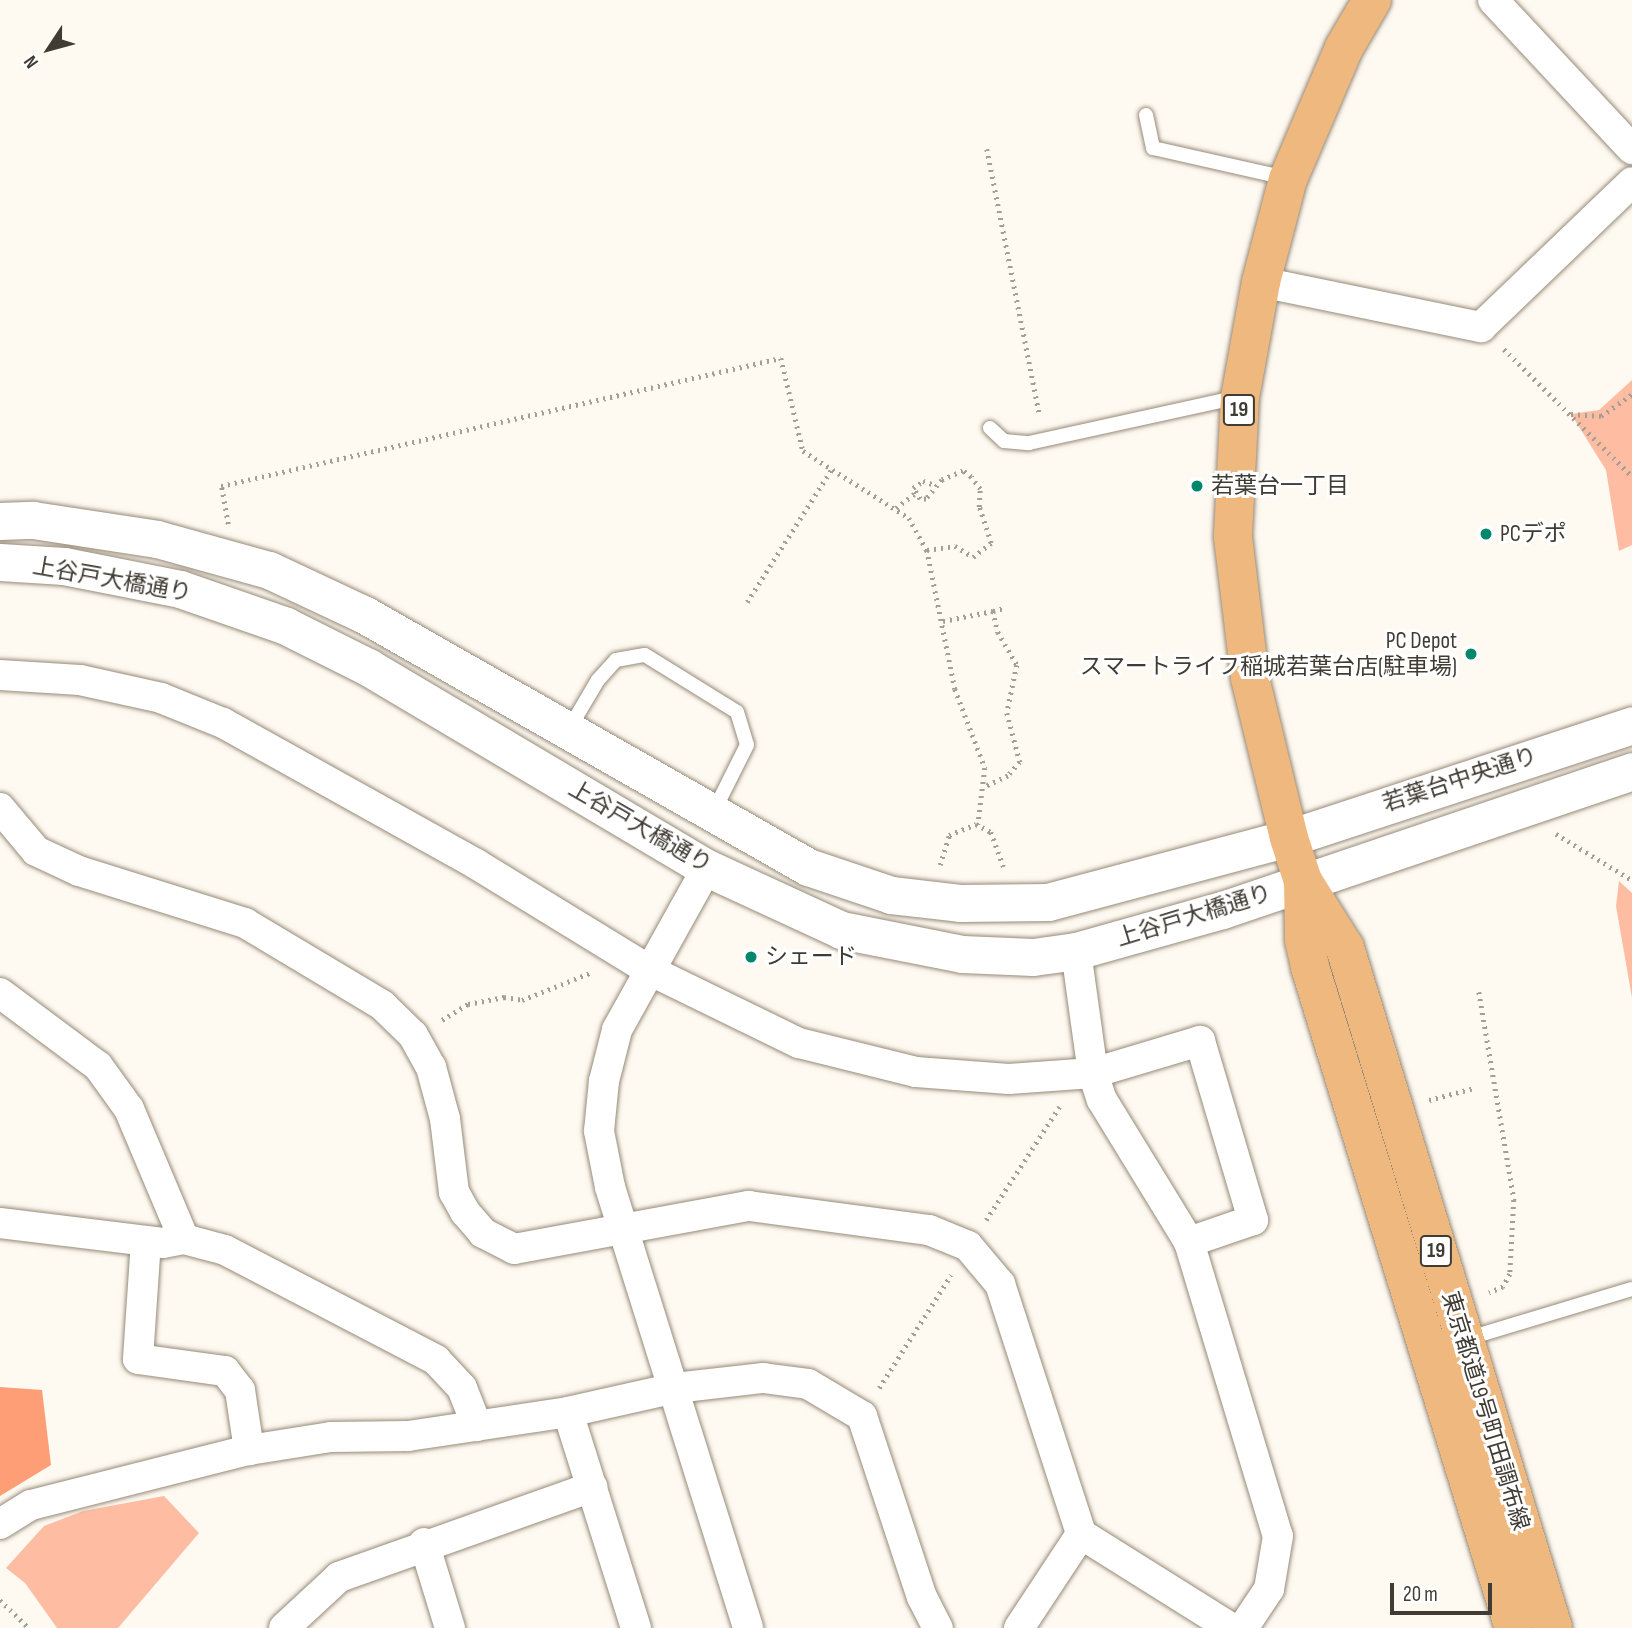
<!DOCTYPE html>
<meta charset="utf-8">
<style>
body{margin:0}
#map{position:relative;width:1632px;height:1628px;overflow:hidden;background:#fef9f1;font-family:"Sofia Sans Condensed","Noto Sans JP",sans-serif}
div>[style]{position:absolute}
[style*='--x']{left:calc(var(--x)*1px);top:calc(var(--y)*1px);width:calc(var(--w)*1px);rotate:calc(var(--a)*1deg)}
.green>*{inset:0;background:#febda3}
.forest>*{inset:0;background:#fd9e77}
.path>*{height:4.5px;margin-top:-2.25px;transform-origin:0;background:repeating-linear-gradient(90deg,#a39e96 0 2px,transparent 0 7px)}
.roads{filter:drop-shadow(0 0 2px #968a78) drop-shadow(0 0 2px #968a78)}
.service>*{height:14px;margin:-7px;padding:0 7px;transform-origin:7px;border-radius:7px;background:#fff}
.minor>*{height:30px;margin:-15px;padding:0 15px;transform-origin:15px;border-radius:15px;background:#fff}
.tertiary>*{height:37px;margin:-18.5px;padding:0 18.5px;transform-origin:18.5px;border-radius:18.5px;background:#fff}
.primary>*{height:38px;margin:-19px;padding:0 19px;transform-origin:19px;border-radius:19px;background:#eeb87f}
.dots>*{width:19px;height:19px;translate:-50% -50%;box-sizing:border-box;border:4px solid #fff;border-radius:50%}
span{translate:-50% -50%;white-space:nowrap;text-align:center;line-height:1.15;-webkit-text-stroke:6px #fff;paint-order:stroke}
.shield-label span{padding:2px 5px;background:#fff;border:2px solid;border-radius:5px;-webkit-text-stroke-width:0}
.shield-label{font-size:21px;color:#403b33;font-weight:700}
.poi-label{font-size:23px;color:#403b33}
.left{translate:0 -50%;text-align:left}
.right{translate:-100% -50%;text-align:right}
.street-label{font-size:23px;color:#403b33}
.north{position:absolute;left:14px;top:14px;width:70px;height:70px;-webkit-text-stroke:5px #fff;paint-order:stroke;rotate:234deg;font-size:19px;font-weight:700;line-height:28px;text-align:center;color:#403b33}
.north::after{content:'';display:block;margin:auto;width:24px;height:32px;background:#403b33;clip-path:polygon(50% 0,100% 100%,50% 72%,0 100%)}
.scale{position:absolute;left:1390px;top:1583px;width:102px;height:32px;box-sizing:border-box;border:4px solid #403b33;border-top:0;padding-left:9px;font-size:21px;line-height:24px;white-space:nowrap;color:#403b33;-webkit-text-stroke:5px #fff;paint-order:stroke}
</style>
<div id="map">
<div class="green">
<div style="clip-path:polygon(1632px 380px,1632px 545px,1619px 551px,1606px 470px,1571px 414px,1599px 410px)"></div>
<div style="clip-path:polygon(1619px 881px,1632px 893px,1632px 998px,1616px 906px)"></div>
<div style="clip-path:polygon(164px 1496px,199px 1533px,118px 1628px,57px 1628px,25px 1583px,6px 1568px,44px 1526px,83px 1511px)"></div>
</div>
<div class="forest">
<div style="clip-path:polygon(0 1387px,42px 1390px,51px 1465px,0 1496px)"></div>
</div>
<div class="path">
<div style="--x:987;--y:149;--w:268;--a:78.8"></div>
<div style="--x:1504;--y:349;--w:177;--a:44.8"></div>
<div style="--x:1571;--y:414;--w:30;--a:4"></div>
<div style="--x:1601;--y:416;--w:38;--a:-35"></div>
<div style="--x:896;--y:508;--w:24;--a:-38"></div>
<div style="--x:228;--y:524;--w:39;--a:-100"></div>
<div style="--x:221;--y:486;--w:574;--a:-12.88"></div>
<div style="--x:781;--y:358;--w:96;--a:76.7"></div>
<div style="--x:803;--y:451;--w:125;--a:32.3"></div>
<div style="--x:909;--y:518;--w:37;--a:61"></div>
<div style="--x:927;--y:550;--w:142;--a:78.6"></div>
<div style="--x:955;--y:689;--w:85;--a:69.2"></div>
<div style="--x:985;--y:768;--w:57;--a:97"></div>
<div style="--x:927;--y:550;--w:28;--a:-8"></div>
<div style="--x:955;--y:546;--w:21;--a:31"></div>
<div style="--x:973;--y:557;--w:23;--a:-38"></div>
<div style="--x:991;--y:543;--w:38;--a:-108"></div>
<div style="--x:979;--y:507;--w:18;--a:-87"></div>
<div style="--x:980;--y:489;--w:15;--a:-127"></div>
<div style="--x:971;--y:477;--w:10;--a:-143"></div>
<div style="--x:963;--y:471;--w:23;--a:157"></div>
<div style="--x:942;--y:480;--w:25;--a:130"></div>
<div style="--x:926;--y:499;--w:6;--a:180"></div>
<div style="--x:920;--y:499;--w:13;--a:-122"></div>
<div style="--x:913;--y:488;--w:12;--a:-35"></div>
<div style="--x:923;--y:481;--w:13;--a:18"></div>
<div style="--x:747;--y:602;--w:156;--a:-57.5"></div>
<div style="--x:993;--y:611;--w:11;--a:-15"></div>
<div style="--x:943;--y:621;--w:51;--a:-11.3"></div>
<div style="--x:993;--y:611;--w:22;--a:77"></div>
<div style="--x:998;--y:632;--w:38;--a:60"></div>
<div style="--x:1017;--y:665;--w:49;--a:101.8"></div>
<div style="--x:1007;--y:713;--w:51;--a:75.1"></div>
<div style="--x:1020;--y:762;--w:18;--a:131"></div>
<div style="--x:1008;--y:776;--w:26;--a:155"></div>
<div style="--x:1556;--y:834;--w:89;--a:31.2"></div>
<div style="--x:940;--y:865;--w:31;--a:-73"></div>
<div style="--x:949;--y:835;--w:29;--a:-22"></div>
<div style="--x:976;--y:824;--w:17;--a:28"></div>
<div style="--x:991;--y:832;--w:37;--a:70"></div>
<div style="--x:1479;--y:992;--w:211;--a:80.4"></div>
<div style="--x:1514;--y:1200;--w:74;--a:93.1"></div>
<div style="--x:1510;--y:1274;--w:15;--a:118"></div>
<div style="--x:1503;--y:1287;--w:15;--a:157"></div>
<div style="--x:442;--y:1020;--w:31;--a:-32"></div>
<div style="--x:468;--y:1004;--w:37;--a:-11"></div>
<div style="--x:504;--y:997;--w:18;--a:9"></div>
<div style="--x:522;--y:1000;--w:73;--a:-21.7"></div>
<div style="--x:1429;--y:1100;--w:47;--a:-14.9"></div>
<div style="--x:986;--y:1220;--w:135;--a:-57.1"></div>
<div style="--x:879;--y:1388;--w:134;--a:-57.5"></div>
<div style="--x:0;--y:1600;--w:40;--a:44"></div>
</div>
<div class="roads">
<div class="service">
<div style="--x:1146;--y:115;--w:34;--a:78"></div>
<div style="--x:1153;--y:148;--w:136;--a:12.7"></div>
<div style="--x:990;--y:428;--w:19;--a:43"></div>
<div style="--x:1004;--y:441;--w:25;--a:5"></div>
<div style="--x:1029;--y:443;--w:214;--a:-12.4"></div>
<div style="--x:569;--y:729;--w:57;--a:-59.4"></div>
<div style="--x:598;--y:680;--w:27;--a:-48"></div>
<div style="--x:616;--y:660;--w:29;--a:-10"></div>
<div style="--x:645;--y:655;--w:108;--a:31.8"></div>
<div style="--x:737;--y:712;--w:34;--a:73"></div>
<div style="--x:747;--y:745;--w:74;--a:116.6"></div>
<div style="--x:1466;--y:1339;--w:173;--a:-16.8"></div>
</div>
<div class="minor">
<div style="--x:1493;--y:0;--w:204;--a:47"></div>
<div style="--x:1261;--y:282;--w:225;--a:11.6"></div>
<div style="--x:1481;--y:327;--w:209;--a:-43.8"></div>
<div style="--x:0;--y:675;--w:80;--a:3.6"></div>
<div style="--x:80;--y:680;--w:83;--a:12.5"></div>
<div style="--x:161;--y:698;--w:67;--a:22"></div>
<div style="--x:223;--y:723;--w:290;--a:29.1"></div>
<div style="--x:476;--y:864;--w:203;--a:31.5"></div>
<div style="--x:649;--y:970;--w:167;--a:26"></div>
<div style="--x:799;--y:1043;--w:121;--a:13.9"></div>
<div style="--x:916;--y:1072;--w:93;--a:4.3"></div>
<div style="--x:1009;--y:1079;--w:84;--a:-4.1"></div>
<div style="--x:1093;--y:1073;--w:112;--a:-16.7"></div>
<div style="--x:1200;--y:1041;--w:187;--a:73.5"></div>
<div style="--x:1253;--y:1220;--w:68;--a:161"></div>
<div style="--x:0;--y:808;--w:56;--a:50.1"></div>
<div style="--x:36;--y:851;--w:47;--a:24.9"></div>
<div style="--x:79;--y:871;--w:174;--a:17.4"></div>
<div style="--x:245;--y:923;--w:160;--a:30.9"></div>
<div style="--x:382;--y:1005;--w:43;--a:44.1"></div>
<div style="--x:413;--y:1035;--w:37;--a:61"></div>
<div style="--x:431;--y:1067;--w:54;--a:74.9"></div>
<div style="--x:445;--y:1119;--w:74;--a:83"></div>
<div style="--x:454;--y:1192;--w:23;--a:61"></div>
<div style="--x:465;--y:1212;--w:28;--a:49"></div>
<div style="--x:483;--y:1233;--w:35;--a:27"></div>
<div style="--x:514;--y:1249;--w:239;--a:-10.4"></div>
<div style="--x:749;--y:1206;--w:182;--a:7.6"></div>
<div style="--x:929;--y:1230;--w:42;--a:22.3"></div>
<div style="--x:968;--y:1246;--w:50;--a:49.9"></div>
<div style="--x:1000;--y:1284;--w:263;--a:72"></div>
<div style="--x:1081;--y:1534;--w:177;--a:32.1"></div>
<div style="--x:707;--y:868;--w:185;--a:119.1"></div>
<div style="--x:617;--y:1030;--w:53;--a:104.3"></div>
<div style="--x:604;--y:1081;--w:50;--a:95.7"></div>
<div style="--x:599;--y:1131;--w:57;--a:78.9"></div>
<div style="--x:610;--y:1187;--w:462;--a:72.6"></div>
<div style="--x:1076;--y:951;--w:123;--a:82.1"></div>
<div style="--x:1093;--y:1073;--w:28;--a:72"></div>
<div style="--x:1102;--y:1100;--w:167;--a:58.5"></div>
<div style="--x:1189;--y:1242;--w:307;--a:73.2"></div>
<div style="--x:1278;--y:1536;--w:54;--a:99.6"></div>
<div style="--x:1269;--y:1589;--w:47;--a:123.7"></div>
<div style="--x:0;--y:993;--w:122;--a:36.7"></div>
<div style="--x:98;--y:1066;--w:53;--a:54.2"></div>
<div style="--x:129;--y:1109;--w:141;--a:67.1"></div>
<div style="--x:0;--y:1223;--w:164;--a:7"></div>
<div style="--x:163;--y:1243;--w:21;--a:-11"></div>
<div style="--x:184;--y:1239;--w:42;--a:15"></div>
<div style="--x:225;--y:1250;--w:238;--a:27.5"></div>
<div style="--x:436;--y:1360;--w:38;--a:47"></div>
<div style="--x:462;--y:1388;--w:41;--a:68.5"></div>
<div style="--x:146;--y:1241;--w:118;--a:93.9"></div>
<div style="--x:138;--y:1359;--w:88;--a:7.9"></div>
<div style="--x:225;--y:1371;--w:24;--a:52"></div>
<div style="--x:240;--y:1390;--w:61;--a:81.5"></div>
<div style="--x:0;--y:1524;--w:36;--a:-32"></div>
<div style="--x:31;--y:1505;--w:225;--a:-14.2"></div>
<div style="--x:249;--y:1450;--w:83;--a:-9"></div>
<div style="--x:331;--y:1437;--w:77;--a:-0.7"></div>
<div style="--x:408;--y:1436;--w:162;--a:-8.5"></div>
<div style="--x:424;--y:1543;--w:89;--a:73"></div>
<div style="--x:284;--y:1628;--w:75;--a:-42.8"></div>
<div style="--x:339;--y:1577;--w:269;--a:-19.6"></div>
<div style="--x:636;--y:1628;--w:226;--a:-107.5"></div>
<div style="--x:568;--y:1412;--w:110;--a:-12.6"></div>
<div style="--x:675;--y:1388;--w:89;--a:-6.5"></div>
<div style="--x:763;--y:1378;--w:45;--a:7.6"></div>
<div style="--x:808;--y:1384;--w:63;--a:30.7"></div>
<div style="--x:862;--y:1416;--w:191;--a:71.7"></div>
<div style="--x:922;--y:1597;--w:35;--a:63"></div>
<div style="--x:1019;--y:1628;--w:113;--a:-56.6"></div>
</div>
<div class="tertiary">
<div style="--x:0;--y:521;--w:33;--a:-2"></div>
<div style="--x:33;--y:520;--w:125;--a:8.7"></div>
<div style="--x:157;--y:539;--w:116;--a:15.5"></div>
<div style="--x:269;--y:570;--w:106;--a:25.1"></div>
<div style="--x:365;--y:615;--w:510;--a:29.63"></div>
<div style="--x:808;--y:867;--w:88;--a:18.6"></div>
<div style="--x:891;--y:895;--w:69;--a:6.6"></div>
<div style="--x:960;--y:903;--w:88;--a:-0.7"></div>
<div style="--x:1048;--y:902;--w:249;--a:-14.9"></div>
<div style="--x:1289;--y:838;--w:361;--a:-18.2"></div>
<div style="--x:0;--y:562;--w:64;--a:3.6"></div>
<div style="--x:64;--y:566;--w:118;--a:11.2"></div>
<div style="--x:180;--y:589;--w:112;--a:19.2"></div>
<div style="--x:286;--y:626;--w:92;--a:26.6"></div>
<div style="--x:368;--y:667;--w:394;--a:30.7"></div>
<div style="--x:707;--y:868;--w:148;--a:24.8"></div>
<div style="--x:841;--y:930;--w:123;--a:11.2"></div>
<div style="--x:962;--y:954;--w:71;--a:2.4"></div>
<div style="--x:1033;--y:957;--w:43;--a:-7.9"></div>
<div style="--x:1076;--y:951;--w:152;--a:-15.7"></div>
<div style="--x:1222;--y:910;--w:433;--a:-18.7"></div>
</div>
<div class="primary">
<div style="--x:1372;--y:0;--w:56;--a:120.3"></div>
<div style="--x:1344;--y:48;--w:142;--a:113.1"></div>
<div style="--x:1288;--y:179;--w:106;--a:104.7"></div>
<div style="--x:1261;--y:282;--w:117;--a:100.3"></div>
<div style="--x:1240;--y:397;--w:140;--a:92.9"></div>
<div style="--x:1233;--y:537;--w:142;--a:83.1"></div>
<div style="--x:1250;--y:678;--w:165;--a:76.3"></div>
<div style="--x:1289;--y:838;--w:45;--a:72"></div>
<div style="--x:1303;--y:881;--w:79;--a:57.9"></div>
<div style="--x:1345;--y:948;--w:711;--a:72.99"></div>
<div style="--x:1303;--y:881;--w:59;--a:89"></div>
<div style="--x:1304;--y:940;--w:28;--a:77"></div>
<div style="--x:1310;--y:967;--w:692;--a:72.85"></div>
</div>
</div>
<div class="dots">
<div style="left:1197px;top:486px;background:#02876a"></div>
<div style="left:1486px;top:534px;background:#02876a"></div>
<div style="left:1471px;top:654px;background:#02876a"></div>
<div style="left:751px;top:957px;background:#02876a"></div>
</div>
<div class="shield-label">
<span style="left:1239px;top:410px">19</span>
<span style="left:1436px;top:1251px">19</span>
</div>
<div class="poi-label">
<span class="left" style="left:1211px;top:486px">若葉台一丁目</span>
<span class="left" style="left:1500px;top:534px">PCデポ</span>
<span class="right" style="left:1457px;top:654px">PC Depot<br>スマートライフ稲城若葉台店(駐車場)</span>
<span class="left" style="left:765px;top:957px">シェード</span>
</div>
<div class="street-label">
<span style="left:112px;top:580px;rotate:10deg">上谷戸大橋通り</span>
<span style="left:1460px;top:780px;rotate:-18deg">若葉台中央通り</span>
<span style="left:640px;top:827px;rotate:30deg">上谷戸大橋通り</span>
<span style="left:1194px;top:916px;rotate:-17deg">上谷戸大橋通り</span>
<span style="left:1485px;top:1411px;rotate:73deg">東京都道19号町田調布線</span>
</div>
<div class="north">N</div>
<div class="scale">20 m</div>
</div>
